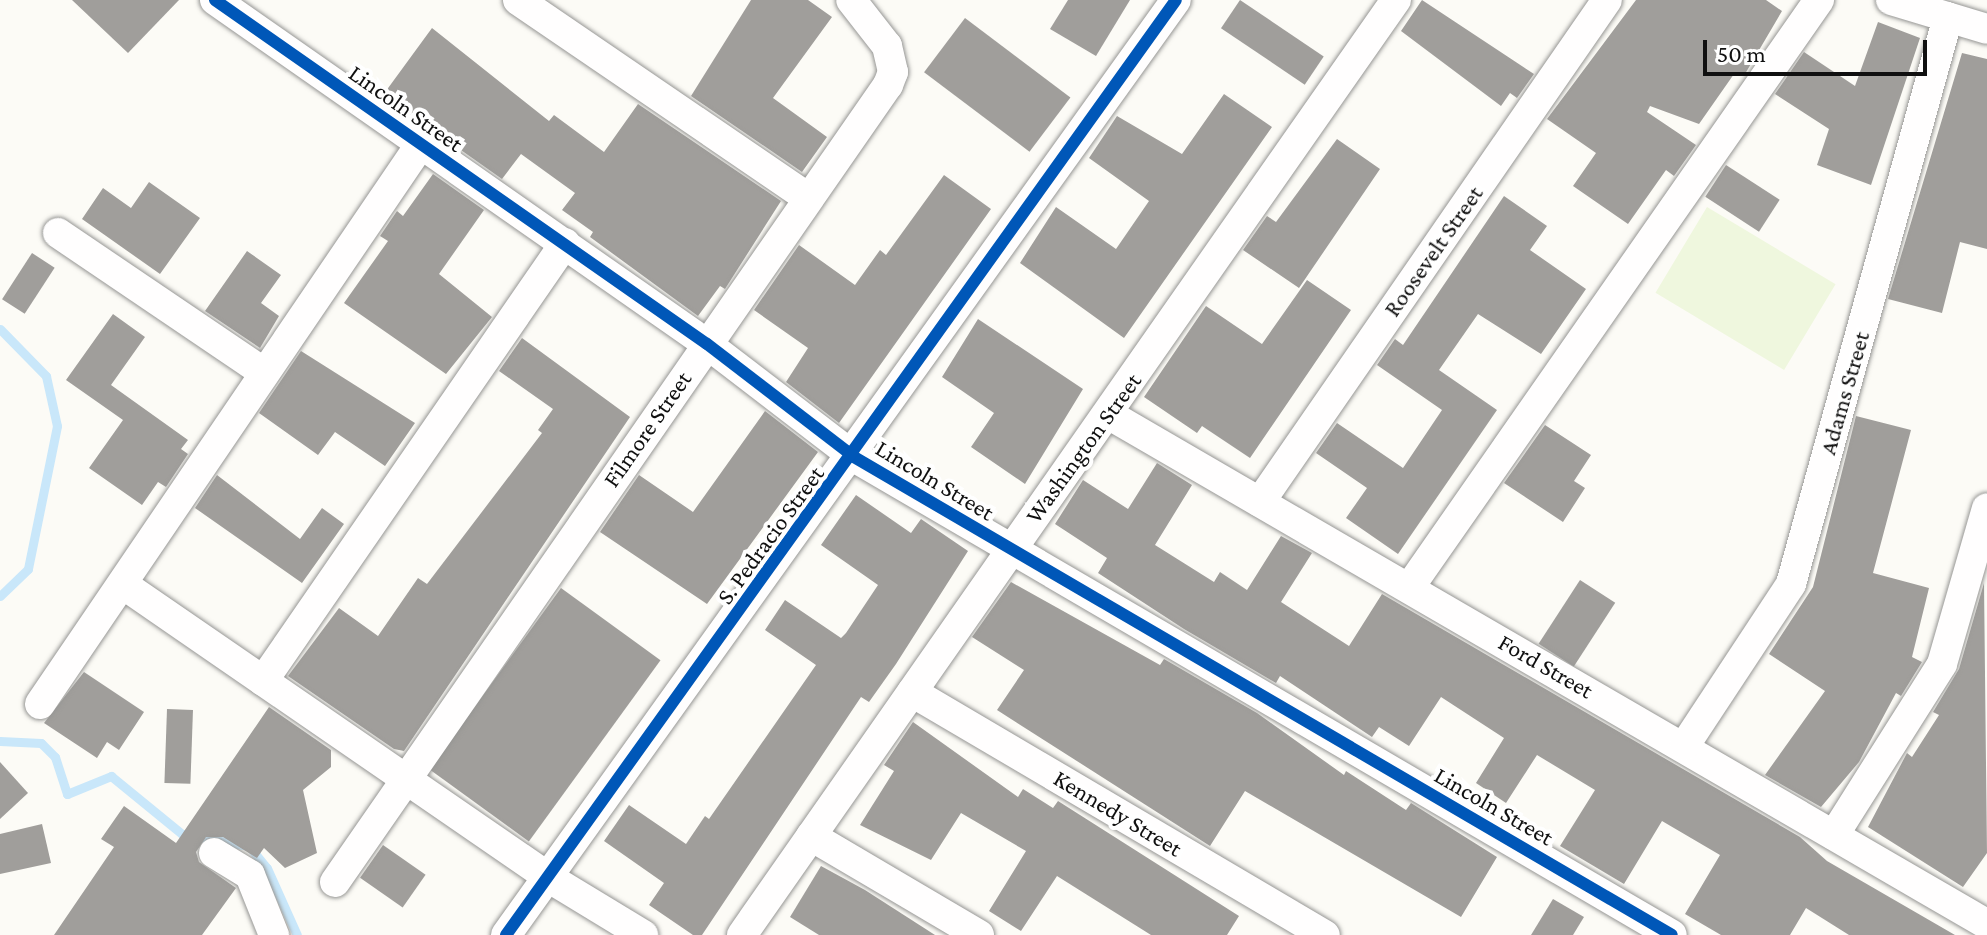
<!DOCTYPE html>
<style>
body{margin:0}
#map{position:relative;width:1987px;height:935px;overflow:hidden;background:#fcfbf6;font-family:"Crimson Pro",serif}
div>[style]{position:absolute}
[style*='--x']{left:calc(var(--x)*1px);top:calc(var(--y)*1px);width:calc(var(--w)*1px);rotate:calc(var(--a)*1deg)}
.pitch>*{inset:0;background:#eff7de;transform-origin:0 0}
.stream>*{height:9px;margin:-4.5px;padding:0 4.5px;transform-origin:4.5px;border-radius:4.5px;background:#c9e7fa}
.building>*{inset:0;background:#a09e9b;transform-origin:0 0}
.roads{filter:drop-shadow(0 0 2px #969694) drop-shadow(0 0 2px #969694)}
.street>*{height:30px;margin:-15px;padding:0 15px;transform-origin:15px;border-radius:15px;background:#fffefe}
.cycleway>*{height:12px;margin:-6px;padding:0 6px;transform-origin:6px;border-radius:6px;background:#0057b8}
span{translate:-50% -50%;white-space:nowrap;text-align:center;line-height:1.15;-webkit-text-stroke:8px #fff;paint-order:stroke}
.street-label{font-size:24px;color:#101010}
.scale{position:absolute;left:1703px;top:40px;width:224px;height:36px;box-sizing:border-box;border:4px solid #101010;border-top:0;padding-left:10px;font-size:24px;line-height:28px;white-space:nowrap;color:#101010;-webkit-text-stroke:6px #fff;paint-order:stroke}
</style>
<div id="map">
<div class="pitch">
<div style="left:1707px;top:207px;width:150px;height:100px;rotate:31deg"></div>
</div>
<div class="stream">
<div style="--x:0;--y:329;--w:66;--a:45.6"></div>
<div style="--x:46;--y:376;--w:51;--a:77.6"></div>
<div style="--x:57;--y:426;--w:146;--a:101.5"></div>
<div style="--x:28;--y:569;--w:39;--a:136"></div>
<div style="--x:0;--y:741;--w:41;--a:2.8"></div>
<div style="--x:41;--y:743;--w:20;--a:45"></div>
<div style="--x:55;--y:757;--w:39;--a:72"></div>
<div style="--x:67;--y:794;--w:48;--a:-22.2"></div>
<div style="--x:111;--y:776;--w:92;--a:39.2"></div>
<div style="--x:182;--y:834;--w:68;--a:10.2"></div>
<div style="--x:249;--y:846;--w:28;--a:51"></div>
<div style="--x:267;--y:868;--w:73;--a:65.9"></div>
</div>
<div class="building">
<div style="clip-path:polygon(72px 0,179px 0,128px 53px)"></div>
<div style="clip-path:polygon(751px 0,808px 0,832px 17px,773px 98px,827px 137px,802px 172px,691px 96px)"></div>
<div style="clip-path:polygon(1068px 0,1130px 0,1096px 56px,1050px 29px)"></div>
<div style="left:1240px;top:0;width:101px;height:34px;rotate:34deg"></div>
<div style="clip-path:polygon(1422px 0,1534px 74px,1517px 98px,1510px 93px,1501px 106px,1401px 31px)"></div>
<div style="clip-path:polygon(1636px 0,1766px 0,1782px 11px,1745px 74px,1734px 74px,1699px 124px,1650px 106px,1647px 112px,1696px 145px,1674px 176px,1666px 170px,1628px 224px,1573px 186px,1596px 153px,1547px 119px)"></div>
<div style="left:965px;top:18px;width:132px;height:68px;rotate:37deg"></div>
<div style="clip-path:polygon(1878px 22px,1920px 38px,1871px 185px,1817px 165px,1829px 129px,1775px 94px,1804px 52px,1855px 86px)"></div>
<div style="clip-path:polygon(432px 28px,549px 121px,554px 115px,604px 152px,638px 104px,781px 201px,725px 289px,720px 286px,698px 316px,590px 237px,593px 232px,562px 210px,575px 193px,521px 154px,502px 179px,383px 95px)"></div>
<div style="clip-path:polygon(1962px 53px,1987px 59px,1987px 249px,1960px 242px,1942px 313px,1888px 299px)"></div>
<div style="clip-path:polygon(1224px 94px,1272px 127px,1124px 338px,1020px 263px,1056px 207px,1116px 249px,1149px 201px,1089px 158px,1117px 116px,1182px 154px)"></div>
<div style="clip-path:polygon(1337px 139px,1380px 169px,1299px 288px,1243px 250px,1267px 216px,1276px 222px)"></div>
<div style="left:1726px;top:165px;width:64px;height:38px;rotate:33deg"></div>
<div style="clip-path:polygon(433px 174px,484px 210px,439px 274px,492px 317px,446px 374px,344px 303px,388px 241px,380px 236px,397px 211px,403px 216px)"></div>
<div style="clip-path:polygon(944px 175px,991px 209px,839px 423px,786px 382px,808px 348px,754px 310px,799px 245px,855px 285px,880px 250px,886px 255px)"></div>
<div style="clip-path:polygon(149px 182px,200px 218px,160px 274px,82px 219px,103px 188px,131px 208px)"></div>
<div style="clip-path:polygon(1504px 196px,1547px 226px,1530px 250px,1586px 289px,1541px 354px,1478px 314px,1439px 370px,1497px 410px,1398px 554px,1346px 518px,1367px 488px,1316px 453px,1337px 423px,1403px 468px,1442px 410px,1377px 365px,1395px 339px,1403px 345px)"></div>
<div style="clip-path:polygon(247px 251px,281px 275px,261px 303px,279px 316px,260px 348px,205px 311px)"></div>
<div style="left:32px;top:253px;width:27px;height:55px;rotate:33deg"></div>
<div style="clip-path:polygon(1307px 280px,1351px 310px,1250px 458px,1202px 426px,1197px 433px,1144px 397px,1206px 306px,1262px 344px)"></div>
<div style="clip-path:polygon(113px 314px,145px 337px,111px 385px,188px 440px,181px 449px,188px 454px,166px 487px,158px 482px,142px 505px,89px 468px,123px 420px,66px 380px)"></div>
<div style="clip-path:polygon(978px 319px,1083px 389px,1025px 484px,971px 447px,994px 413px,942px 377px)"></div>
<div style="clip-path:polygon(522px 338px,630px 417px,404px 751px,394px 749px,288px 676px,339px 608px,378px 636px,418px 578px,427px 584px,542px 433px,538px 430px,553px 409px,499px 371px)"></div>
<div style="clip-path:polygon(301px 351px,415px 423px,385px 466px,335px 432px,318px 455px,259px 413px)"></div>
<div style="clip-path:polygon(765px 411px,818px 452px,707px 604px,600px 532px,639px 475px,693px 512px)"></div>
<div style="clip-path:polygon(1856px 416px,1911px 430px,1873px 573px,1929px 588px,1912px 657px,1922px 662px,1901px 696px,1896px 693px,1859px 762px,1821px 807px,1765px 775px,1825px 691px,1769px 654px,1813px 587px)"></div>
<div style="clip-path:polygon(1545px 425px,1591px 455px,1574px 481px,1585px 488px,1563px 522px,1504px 483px)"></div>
<div style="clip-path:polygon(1157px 463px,1192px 485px,1155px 545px,1214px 582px,1220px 572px,1247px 590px,1281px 536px,1312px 553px,1281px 602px,1349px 646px,1382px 594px,1800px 837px,1827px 861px,1955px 935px,1849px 935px,1806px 908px,1790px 935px,1721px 935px,1685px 914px,1720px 855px,1662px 821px,1624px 884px,1560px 846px,1595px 790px,1537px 755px,1506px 803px,1476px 783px,1504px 738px,1441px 697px,1409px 746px,1379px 727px,1372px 737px,1280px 676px,1276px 683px,1184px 629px,1098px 573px,1107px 558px,1055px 524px,1083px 480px,1128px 509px)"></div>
<div style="clip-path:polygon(217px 475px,300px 539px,322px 508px,344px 524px,302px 583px,195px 508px)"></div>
<div style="clip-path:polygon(856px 495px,911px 533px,921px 519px,968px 551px,896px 664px,869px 702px,861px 697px,702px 935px,693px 935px,649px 905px,664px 883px,604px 841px,629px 805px,686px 844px,705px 816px,709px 819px,816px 665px,765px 630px,785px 600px,841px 638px,846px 633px,878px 585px,821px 545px)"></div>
<div style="left:1580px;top:580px;width:42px;height:76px;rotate:33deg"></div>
<div style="clip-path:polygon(1011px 582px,1160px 665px,1164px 659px,1257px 713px,1344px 775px,1346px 771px,1406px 810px,1411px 803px,1497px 857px,1461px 917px,1245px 791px,1210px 846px,997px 710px,1024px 670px,972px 637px)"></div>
<div style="clip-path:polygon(1984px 583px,1987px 853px,1963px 887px,1868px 827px,1907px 753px,1912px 757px,1939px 715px,1933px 712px,1959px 669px)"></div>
<div style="left:561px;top:588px;width:123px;height:224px;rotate:36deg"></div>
<div style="clip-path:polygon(84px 672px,144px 712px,119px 750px,107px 742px,97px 758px,44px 723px)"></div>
<div style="clip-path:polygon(269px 707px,331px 750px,331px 767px,303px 790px,317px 853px,285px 868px,264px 848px,257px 858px,223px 837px,206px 837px,196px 852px,199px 862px,236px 888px,202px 935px,54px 935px,114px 847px,101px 839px,124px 806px,176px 843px)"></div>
<div style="left:167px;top:709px;width:26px;height:74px;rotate:2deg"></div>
<div style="clip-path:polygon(913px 722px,1018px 797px,1023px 789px,1053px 808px,1058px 801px,1239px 916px,1227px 935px,1151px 935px,1057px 876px,1021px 931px,989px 911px,1026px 851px,961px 813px,931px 860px,860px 825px,894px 771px,884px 765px)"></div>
<div style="clip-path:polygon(0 762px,28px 793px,0 819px)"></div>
<div style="clip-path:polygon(42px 824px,51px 863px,0 874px,0 834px)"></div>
<div style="left:383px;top:845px;width:52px;height:40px;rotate:35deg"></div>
<div style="clip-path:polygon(821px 866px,865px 890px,935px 935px,819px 935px,790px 917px)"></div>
<div style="clip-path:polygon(1553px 899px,1584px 917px,1573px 935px,1531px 935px)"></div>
</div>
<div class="roads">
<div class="street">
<div style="--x:215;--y:0;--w:600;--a:34.96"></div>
<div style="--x:707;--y:344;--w:185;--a:37.5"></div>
<div style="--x:854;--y:457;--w:947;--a:30.3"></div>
<div style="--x:518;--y:0;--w:350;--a:34.3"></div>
<div style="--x:1891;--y:0;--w:100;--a:16.8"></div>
<div style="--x:58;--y:233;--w:246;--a:34.1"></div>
<div style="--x:1108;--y:414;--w:1012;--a:30.14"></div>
<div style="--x:1260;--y:502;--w:610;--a:-55.35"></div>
<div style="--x:124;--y:585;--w:518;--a:34.55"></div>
<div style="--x:551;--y:879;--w:108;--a:31.3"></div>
<div style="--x:1409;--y:588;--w:717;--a:-55.11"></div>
<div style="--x:263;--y:681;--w:532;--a:-55.41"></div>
<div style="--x:912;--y:692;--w:479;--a:30.5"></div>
<div style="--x:40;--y:704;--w:676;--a:-55.79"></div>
<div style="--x:1685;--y:745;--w:193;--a:-56.6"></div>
<div style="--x:1791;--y:584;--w:588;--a:-74.52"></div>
<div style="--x:1834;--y:835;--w:202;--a:-57.7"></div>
<div style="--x:1942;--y:664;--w:162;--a:-73.9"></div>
<div style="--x:811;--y:836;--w:195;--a:30.5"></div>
<div style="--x:214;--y:853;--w:42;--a:31.4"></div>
<div style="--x:250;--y:875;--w:65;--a:68.2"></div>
<div style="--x:335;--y:882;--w:970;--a:-55.25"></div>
<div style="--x:888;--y:85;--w:14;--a:-69"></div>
<div style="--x:893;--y:72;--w:27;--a:-103"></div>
<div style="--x:887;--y:46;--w:58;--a:-128"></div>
<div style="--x:506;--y:935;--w:1150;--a:-54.38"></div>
<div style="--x:742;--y:935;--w:1141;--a:-55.03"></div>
</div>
</div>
<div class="cycleway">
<div style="--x:215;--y:0;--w:600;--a:34.96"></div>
<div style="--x:707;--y:344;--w:185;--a:37.5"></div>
<div style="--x:854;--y:457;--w:947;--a:30.3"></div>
<div style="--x:506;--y:935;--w:1150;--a:-54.38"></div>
</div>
<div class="street-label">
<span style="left:406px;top:108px;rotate:35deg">Lincoln Street</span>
<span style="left:1433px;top:251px;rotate:-55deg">Roosevelt Street</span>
<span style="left:1844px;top:393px;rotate:-74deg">Adams Street</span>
<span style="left:647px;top:429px;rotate:-55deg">Filmore Street</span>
<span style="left:1083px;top:448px;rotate:-54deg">Washington Street</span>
<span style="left:935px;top:480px;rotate:31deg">Lincoln Street</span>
<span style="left:770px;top:535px;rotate:-54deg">S. Pedracio Street</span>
<span style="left:1546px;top:666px;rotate:30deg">Ford Street</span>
<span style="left:1494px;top:806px;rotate:30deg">Lincoln Street</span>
<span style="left:1118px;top:813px;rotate:31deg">Kennedy Street</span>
</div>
<div class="scale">50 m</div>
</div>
